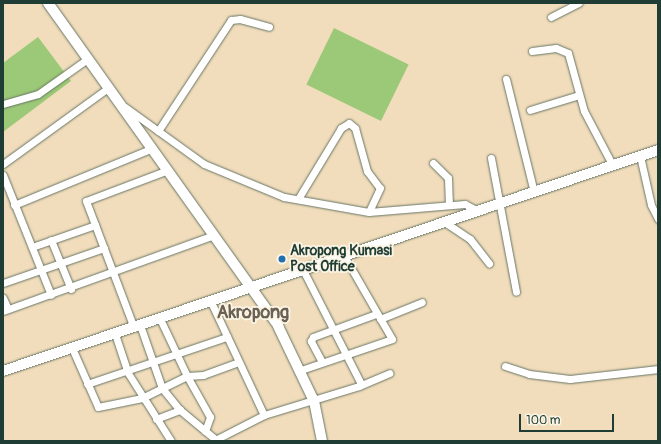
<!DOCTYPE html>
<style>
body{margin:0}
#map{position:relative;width:661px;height:444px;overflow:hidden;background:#f1ddbc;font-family:Pangolin,sans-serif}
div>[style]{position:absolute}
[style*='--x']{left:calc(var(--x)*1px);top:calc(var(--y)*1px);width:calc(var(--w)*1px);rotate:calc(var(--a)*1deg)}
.green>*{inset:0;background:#9cc977;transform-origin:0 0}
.roads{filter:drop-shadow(0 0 1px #687564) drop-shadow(0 0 1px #687564)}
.street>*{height:7px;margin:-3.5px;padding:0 3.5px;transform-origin:3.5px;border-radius:3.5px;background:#fff}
.secondary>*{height:10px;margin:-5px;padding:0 5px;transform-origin:5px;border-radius:5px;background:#fff}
.dots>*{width:11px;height:11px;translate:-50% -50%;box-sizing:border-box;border:2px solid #fcf5e5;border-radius:50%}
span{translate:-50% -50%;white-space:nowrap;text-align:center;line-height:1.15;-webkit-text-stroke:3.5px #fcf5e5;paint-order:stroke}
.poi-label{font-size:14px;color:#1f3d34;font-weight:700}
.left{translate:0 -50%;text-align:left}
.district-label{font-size:18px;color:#6a6154;font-weight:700}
.frame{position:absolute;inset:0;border:4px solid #1f3d34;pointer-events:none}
.scale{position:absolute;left:519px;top:414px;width:95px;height:18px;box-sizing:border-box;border:2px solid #1f3d34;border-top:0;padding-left:5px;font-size:12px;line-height:14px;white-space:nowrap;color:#1f3d34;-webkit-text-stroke:3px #fcf5e5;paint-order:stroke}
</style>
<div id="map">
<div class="green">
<div style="left:334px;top:28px;width:83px;height:63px;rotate:26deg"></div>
<div style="clip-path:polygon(38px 37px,71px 81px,3px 132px,3px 63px)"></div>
</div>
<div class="roads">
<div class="street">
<div style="--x:551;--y:17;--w:31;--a:-27"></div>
<div style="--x:532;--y:51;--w:24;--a:-7"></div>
<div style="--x:556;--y:48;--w:13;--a:23"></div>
<div style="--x:568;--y:53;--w:60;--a:74.6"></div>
<div style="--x:584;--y:111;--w:62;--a:62.2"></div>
<div style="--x:506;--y:79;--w:116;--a:76.1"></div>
<div style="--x:3;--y:104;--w:36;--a:-16"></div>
<div style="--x:38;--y:94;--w:59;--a:-35.3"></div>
<div style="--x:125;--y:107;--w:97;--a:35.8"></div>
<div style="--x:204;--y:164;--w:87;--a:22.4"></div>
<div style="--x:284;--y:197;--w:86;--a:10"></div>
<div style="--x:369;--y:212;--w:96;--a:-4.8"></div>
<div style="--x:465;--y:204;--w:15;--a:28"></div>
<div style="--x:530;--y:110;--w:51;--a:-17"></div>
<div style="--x:158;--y:131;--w:133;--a:-56.7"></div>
<div style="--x:231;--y:20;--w:9;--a:-6"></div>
<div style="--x:240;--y:19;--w:30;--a:15"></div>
<div style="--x:640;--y:156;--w:50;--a:77.3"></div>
<div style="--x:651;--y:205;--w:16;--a:63"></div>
<div style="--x:491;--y:158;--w:136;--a:79.4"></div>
<div style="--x:433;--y:163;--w:21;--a:45"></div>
<div style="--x:448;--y:178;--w:27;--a:88"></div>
<div style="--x:3;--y:164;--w:130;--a:-35.9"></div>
<div style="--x:3;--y:175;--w:129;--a:68.2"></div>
<div style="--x:298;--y:199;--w:83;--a:-58.8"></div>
<div style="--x:341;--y:128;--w:9;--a:-32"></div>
<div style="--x:349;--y:123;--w:8;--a:40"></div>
<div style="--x:355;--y:128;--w:45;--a:74.4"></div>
<div style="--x:367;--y:171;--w:21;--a:53"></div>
<div style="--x:380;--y:188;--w:26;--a:115"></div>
<div style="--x:14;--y:205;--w:150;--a:-22.3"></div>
<div style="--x:446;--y:223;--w:29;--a:34"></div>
<div style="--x:470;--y:239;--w:31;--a:52"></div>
<div style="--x:51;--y:240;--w:53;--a:67.8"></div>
<div style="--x:32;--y:247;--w:67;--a:-19.2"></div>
<div style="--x:302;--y:268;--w:130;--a:63"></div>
<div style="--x:3;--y:283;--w:107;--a:-19.1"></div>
<div style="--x:3;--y:298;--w:12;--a:66"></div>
<div style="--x:211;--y:302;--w:125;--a:64.9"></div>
<div style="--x:3;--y:311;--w:224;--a:-19.8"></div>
<div style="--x:380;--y:319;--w:45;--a:-22"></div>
<div style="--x:140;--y:325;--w:67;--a:70.8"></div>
<div style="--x:162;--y:388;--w:28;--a:51"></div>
<div style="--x:180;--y:410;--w:45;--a:39.6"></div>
<div style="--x:134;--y:328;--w:136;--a:-110.7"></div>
<div style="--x:86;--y:201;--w:88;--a:-20.7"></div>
<div style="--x:115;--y:334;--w:41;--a:71.6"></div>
<div style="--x:128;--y:373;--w:80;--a:57.7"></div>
<div style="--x:72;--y:348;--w:64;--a:66.2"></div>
<div style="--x:98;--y:407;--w:45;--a:-11.6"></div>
<div style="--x:142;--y:398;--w:50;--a:-26.1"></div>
<div style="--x:187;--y:376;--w:63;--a:-115.3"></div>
<div style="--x:322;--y:362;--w:24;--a:-118"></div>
<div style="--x:311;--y:341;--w:4;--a:-63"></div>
<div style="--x:313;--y:337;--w:67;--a:-20.1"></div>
<div style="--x:505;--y:366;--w:25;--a:18"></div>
<div style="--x:529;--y:374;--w:41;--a:7"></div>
<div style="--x:570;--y:379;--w:89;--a:-6.5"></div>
<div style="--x:301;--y:370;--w:96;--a:-18.8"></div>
<div style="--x:392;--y:339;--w:96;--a:-120"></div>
<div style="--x:87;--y:384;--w:148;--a:-18.6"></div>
<div style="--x:156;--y:419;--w:26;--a:-21"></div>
<div style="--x:205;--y:431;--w:15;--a:-70"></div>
<div style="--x:210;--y:417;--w:47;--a:-119.3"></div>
<div style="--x:187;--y:376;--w:16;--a:-4"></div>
<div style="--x:203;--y:375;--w:38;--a:-20"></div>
<div style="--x:213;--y:441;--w:57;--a:-27"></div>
<div style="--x:264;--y:415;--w:99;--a:-17"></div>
<div style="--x:359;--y:386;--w:33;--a:-23"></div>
</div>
<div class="secondary">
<div style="--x:48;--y:3;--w:397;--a:54.5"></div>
<div style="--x:278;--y:326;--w:83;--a:64.4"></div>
<div style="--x:314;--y:401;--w:41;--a:78.7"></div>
<div style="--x:3;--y:371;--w:691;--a:-18.64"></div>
</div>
</div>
<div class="dots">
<div style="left:282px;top:259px;background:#1f6fb2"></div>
</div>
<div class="poi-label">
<span class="left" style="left:290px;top:259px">Akropong Kumasi<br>Post Office</span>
</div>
<div class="district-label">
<span style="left:253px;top:313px">Akropong</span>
</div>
<div class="frame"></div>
<div class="scale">100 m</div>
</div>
